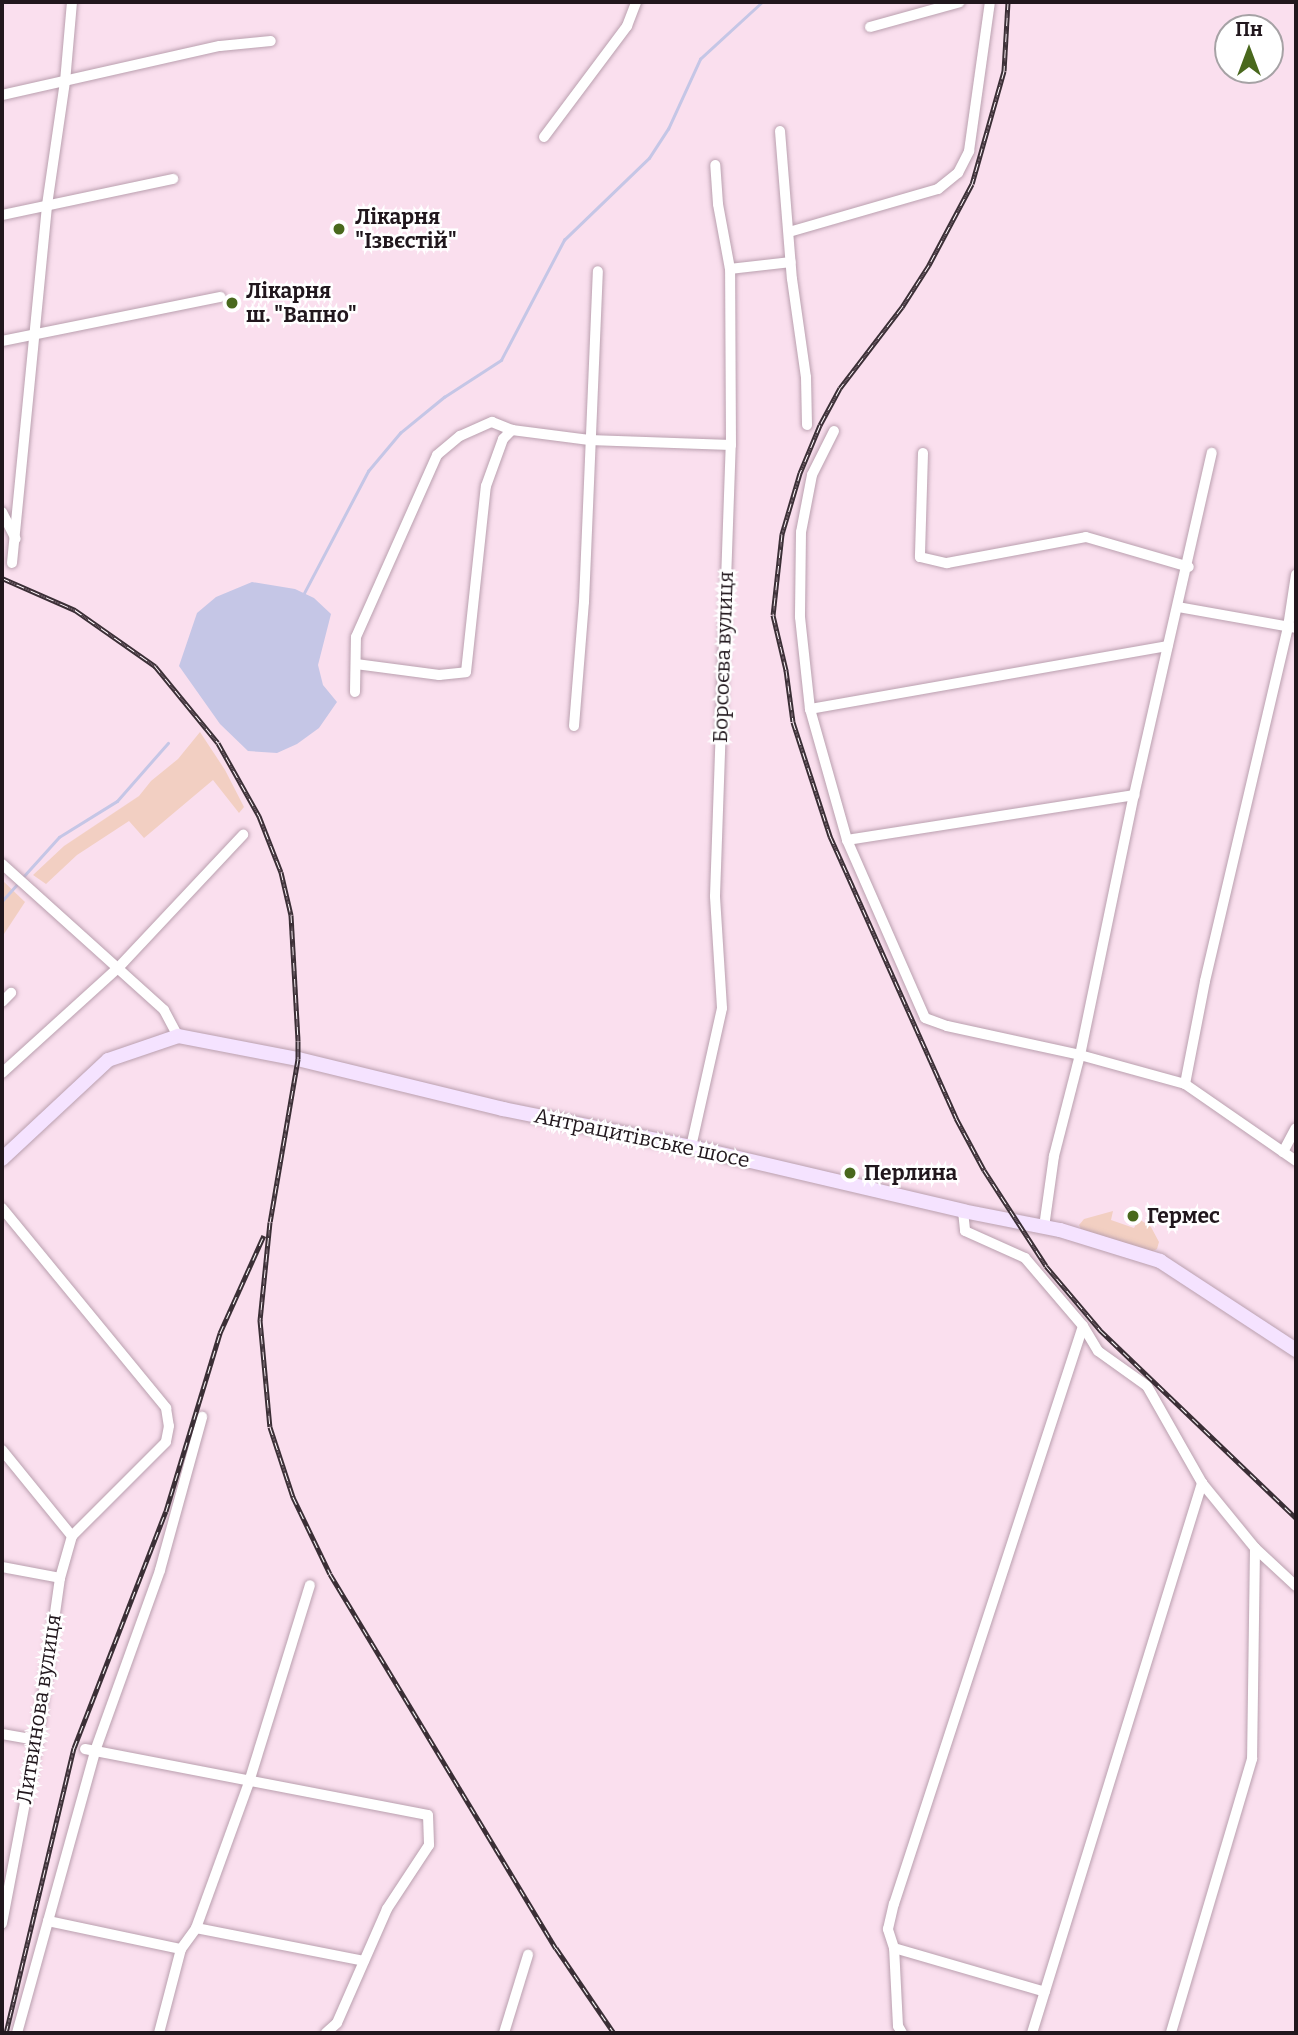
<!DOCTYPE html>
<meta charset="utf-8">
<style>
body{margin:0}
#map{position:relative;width:1298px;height:2035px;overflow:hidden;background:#fadfee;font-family:Bitter,serif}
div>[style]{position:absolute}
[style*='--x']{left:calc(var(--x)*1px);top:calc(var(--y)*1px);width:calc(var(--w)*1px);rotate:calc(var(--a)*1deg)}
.green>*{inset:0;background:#f2cfc2}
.water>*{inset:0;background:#c5c6e6}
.stream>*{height:2.5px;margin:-1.25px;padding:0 1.25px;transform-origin:1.25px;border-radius:1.25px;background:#c5c6e6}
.roads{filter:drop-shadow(0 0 2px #baa0af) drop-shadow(0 0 2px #baa0af)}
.street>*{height:10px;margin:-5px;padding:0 5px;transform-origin:5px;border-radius:5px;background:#fff}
.secondary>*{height:14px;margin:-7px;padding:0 7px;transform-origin:7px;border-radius:7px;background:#f5e3ff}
.rail>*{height:5px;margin-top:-2.5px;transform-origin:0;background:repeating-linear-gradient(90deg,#fff 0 8px,#3b2f36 0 16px);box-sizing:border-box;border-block:2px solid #3b2f36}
.dots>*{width:19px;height:19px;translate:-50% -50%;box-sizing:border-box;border:4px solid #fff;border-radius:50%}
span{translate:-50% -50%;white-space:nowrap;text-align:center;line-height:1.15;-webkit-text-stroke:5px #fff;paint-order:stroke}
.poi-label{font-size:21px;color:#21171d;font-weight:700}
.left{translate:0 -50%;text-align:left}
.street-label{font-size:21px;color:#21171d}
.frame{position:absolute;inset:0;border:4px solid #21171d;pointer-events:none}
.north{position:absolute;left:1214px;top:14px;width:70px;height:70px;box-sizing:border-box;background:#fff;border:2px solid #a6a2a5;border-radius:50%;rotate:0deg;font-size:19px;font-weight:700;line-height:28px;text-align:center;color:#21171d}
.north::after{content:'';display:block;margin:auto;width:24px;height:32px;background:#49681d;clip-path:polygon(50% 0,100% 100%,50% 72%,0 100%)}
</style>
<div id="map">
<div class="green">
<div style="clip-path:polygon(200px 732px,225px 770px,244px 807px,239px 813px,213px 780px,144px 838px,129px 821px,77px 855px,46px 884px,33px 875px,64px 846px,139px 796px,151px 781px,178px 759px)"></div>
<div style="clip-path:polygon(2px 880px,25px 902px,2px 937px)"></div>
<div style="clip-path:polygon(1113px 1211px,1111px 1220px,1134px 1228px,1139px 1219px,1151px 1227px,1159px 1242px,1157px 1249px,1151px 1252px,1081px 1229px,1079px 1225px,1084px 1219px)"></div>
</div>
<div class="water">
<div style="clip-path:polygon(252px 582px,295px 589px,314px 598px,331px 614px,318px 665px,323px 685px,337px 702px,319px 728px,297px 744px,277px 753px,248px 751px,220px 724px,179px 666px,197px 613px,216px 597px)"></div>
</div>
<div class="stream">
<div style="--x:303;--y:595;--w:140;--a:-62.3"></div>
<div style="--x:368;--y:471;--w:50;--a:-49.9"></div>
<div style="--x:400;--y:433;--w:57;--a:-39.3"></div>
<div style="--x:444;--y:397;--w:68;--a:-33"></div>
<div style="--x:501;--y:360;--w:136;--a:-62.3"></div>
<div style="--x:564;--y:240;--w:118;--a:-44"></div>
<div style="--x:649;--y:158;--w:35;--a:-57"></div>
<div style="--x:668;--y:129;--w:77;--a:-65.4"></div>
<div style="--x:700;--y:59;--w:84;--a:-42.6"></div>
<div style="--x:22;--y:878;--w:55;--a:-47.9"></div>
<div style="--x:59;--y:837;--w:68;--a:-31.8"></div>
<div style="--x:117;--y:801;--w:77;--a:-48.7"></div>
<div style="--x:2;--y:901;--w:24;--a:-48"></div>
</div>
<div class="roads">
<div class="street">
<div style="--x:870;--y:27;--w:93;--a:-15.5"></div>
<div style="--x:2;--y:95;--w:223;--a:-12.7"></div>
<div style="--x:220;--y:46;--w:51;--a:-5.6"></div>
<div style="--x:780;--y:131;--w:148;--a:85.4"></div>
<div style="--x:792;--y:279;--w:99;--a:81.9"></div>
<div style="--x:806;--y:377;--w:48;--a:88.8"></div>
<div style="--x:544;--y:137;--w:139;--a:-53.2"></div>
<div style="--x:627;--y:26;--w:26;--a:-69"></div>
<div style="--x:2;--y:215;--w:175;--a:-11.9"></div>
<div style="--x:789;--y:232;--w:155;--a:-16.1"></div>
<div style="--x:938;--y:189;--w:26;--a:-39"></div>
<div style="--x:958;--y:173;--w:25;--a:-63"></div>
<div style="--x:969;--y:151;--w:150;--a:-82"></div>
<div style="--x:730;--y:269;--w:61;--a:-6.5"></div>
<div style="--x:2;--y:341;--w:223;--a:-11.4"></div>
<div style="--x:834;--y:431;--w:49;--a:116.6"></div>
<div style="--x:812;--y:475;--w:58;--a:100.9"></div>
<div style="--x:801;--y:532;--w:85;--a:90.7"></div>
<div style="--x:800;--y:617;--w:93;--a:83.8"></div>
<div style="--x:810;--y:709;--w:136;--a:74.2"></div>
<div style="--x:847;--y:840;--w:194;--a:66.3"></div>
<div style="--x:925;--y:1018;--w:23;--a:20"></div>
<div style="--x:947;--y:1026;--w:136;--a:12.3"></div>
<div style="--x:1080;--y:1055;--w:109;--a:15.4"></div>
<div style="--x:1185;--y:1084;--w:135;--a:34.7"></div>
<div style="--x:923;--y:453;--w:104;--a:91.7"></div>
<div style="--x:920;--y:557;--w:28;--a:13"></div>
<div style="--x:947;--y:563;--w:141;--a:-10.6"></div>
<div style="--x:1086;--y:537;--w:107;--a:16.2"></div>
<div style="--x:2;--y:512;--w:30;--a:63"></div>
<div style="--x:12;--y:563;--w:360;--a:-84.4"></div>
<div style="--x:47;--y:205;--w:124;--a:-81.7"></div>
<div style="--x:65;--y:82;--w:80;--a:-85"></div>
<div style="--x:1178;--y:607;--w:120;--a:10.1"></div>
<div style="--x:356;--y:664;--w:84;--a:7.5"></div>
<div style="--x:439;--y:675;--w:27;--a:-6"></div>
<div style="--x:466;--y:672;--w:187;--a:-83.9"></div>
<div style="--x:486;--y:486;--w:50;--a:-70.1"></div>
<div style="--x:503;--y:439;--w:13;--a:-45"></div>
<div style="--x:512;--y:430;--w:78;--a:7.4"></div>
<div style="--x:589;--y:440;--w:142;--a:2"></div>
<div style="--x:355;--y:692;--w:55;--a:-89"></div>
<div style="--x:356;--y:637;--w:199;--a:-66"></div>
<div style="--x:437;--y:455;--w:30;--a:-40"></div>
<div style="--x:460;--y:436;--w:35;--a:-24"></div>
<div style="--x:492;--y:422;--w:22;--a:22"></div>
<div style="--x:810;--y:709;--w:363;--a:-10"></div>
<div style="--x:574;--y:726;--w:124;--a:-85.4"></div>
<div style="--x:584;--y:602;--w:331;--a:-87.6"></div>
<div style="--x:847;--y:840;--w:291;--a:-8.9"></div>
<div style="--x:2;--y:864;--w:218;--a:42"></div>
<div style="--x:164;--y:1010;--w:30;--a:62"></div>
<div style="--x:2;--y:1002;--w:13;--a:-45"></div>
<div style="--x:2;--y:1073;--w:156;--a:-42.2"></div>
<div style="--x:118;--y:968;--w:183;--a:-46.8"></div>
<div style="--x:1185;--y:1084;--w:105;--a:-79"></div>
<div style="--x:1205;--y:981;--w:364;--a:-76.8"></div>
<div style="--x:1288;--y:627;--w:53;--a:-81.3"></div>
<div style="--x:691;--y:1147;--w:142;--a:-77.4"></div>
<div style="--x:722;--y:1008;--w:112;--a:-93.6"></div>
<div style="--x:715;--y:896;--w:451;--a:-88"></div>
<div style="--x:731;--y:445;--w:176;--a:-90.3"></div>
<div style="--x:730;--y:269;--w:66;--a:-100.5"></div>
<div style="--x:718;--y:204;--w:39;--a:-94"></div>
<div style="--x:1283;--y:1152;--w:27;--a:-62"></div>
<div style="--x:2;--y:1208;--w:259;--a:50.6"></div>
<div style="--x:166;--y:1408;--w:18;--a:81"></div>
<div style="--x:169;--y:1426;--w:16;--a:101"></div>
<div style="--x:166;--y:1442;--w:133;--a:135"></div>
<div style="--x:72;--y:1536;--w:44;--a:105.9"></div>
<div style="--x:60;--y:1578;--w:164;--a:98.1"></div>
<div style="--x:37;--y:1740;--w:187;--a:100.8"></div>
<div style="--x:963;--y:1211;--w:20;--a:84"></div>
<div style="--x:965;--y:1231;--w:66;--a:24.2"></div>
<div style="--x:1025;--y:1258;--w:89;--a:49.5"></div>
<div style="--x:1083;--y:1326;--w:29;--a:59"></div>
<div style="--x:1098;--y:1351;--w:60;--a:35.5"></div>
<div style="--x:1147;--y:1386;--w:112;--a:60.4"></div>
<div style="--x:1202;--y:1483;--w:84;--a:50.8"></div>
<div style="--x:1255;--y:1548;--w:211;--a:90.8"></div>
<div style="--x:1252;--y:1759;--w:286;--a:106.5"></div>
<div style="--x:1044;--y:1227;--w:72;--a:-82"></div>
<div style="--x:1054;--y:1156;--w:104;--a:-75.6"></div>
<div style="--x:1080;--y:1055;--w:266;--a:-78.3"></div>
<div style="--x:1134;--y:795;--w:351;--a:-77.2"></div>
<div style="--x:2;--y:1450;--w:111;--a:50.9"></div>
<div style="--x:1255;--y:1548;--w:56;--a:42.8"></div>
<div style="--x:2;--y:1567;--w:59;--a:10.7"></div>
<div style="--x:2;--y:1734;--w:36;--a:10"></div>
<div style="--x:85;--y:1749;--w:349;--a:10.9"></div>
<div style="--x:428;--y:1815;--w:30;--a:88"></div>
<div style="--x:429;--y:1845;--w:77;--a:123.3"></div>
<div style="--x:387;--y:1909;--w:124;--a:113.7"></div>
<div style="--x:337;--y:2023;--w:15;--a:138"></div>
<div style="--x:48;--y:1921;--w:136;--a:11.9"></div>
<div style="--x:196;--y:1928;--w:171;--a:11.1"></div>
<div style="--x:894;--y:1948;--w:157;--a:16.2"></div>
<div style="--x:17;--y:2033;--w:293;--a:-74.5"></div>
<div style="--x:95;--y:1751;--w:192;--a:-70.2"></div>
<div style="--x:160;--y:1570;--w:159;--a:-74.6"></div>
<div style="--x:159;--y:2033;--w:87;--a:-75.3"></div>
<div style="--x:181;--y:1949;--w:26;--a:-54"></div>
<div style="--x:196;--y:1928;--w:155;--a:-70"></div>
<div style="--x:249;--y:1782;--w:206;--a:-72.8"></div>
<div style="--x:504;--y:2033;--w:82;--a:-72.9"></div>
<div style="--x:902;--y:2033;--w:8;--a:-120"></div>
<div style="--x:898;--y:2026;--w:78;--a:-92.9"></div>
<div style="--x:894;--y:1948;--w:20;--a:-108"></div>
<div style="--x:888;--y:1929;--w:26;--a:-77"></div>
<div style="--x:894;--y:1904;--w:608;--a:-71.89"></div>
<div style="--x:1032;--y:2033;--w:576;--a:-72.82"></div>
</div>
<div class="secondary">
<div style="--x:2;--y:1159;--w:145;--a:-43"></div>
<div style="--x:108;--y:1060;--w:74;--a:-18.9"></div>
<div style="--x:178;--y:1036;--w:122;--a:10.9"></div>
<div style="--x:298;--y:1059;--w:211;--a:13.7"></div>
<div style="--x:503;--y:1109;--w:192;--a:11.4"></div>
<div style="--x:691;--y:1147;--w:279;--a:13.2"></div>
<div style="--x:963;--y:1211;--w:99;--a:11.1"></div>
<div style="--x:1060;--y:1230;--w:105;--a:17.2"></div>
<div style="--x:1160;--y:1261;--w:163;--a:33.2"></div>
</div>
</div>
<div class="rail">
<div style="--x:1008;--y:2;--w:69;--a:93.3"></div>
<div style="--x:1004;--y:71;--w:117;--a:105.8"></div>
<div style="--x:972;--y:184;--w:92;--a:118"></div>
<div style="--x:929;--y:265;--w:50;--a:122.7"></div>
<div style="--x:902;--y:307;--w:102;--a:127.4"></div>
<div style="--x:840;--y:388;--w:42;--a:118.4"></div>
<div style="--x:820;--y:425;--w:52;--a:112.6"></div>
<div style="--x:800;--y:473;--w:64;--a:106.4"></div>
<div style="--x:782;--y:534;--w:81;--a:96.3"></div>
<div style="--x:773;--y:615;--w:57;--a:76.7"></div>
<div style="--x:786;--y:670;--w:52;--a:82.3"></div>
<div style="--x:793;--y:722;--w:120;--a:72"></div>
<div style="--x:830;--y:836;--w:309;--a:65.9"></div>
<div style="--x:956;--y:1118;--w:59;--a:61.7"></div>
<div style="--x:984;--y:1170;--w:114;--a:57.1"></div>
<div style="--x:1046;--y:1266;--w:84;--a:49.8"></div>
<div style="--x:1100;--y:1330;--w:272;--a:43.8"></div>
<div style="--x:2;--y:578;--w:80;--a:23.7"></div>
<div style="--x:75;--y:610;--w:98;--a:35"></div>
<div style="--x:155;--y:666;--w:99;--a:50.7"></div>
<div style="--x:218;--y:743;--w:84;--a:60.7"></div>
<div style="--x:259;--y:816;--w:60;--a:68.6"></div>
<div style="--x:281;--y:872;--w:44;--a:76.9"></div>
<div style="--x:291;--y:915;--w:126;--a:86.8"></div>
<div style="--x:298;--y:1041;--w:18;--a:90"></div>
<div style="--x:298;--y:1059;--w:165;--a:99.7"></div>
<div style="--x:270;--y:1222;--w:99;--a:95.8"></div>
<div style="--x:260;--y:1320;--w:107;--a:84.7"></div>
<div style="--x:270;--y:1427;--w:74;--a:71.8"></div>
<div style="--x:293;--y:1497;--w:85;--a:64.3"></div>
<div style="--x:330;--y:1574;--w:437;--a:58.9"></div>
<div style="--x:556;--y:1948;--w:103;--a:55.7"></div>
<div style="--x:6;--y:2033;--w:293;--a:-76.6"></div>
<div style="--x:74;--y:1748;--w:254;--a:-68.8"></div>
<div style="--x:166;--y:1511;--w:186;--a:-73.1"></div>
<div style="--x:220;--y:1333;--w:107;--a:-65.8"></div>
</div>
<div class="dots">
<div style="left:339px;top:229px;background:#49681d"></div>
<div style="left:232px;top:303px;background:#49681d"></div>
<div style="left:850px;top:1173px;background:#49681d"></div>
<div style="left:1133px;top:1216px;background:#49681d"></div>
</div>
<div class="poi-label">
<span class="left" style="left:355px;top:229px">Лікарня<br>"Ізвєстій"</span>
<span class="left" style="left:246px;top:303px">Лікарня<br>ш. "Вапно"</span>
<span class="left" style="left:864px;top:1173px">Перлина</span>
<span class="left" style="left:1147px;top:1216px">Гермес</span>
</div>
<div class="street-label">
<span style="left:723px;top:657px;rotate:-88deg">Борсоєва вулиця</span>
<span style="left:642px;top:1138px;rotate:12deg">Антрацитівське шосе</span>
<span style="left:39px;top:1709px;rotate:-81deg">Литвинова вулиця</span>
</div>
<div class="frame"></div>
<div class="north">Пн</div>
</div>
